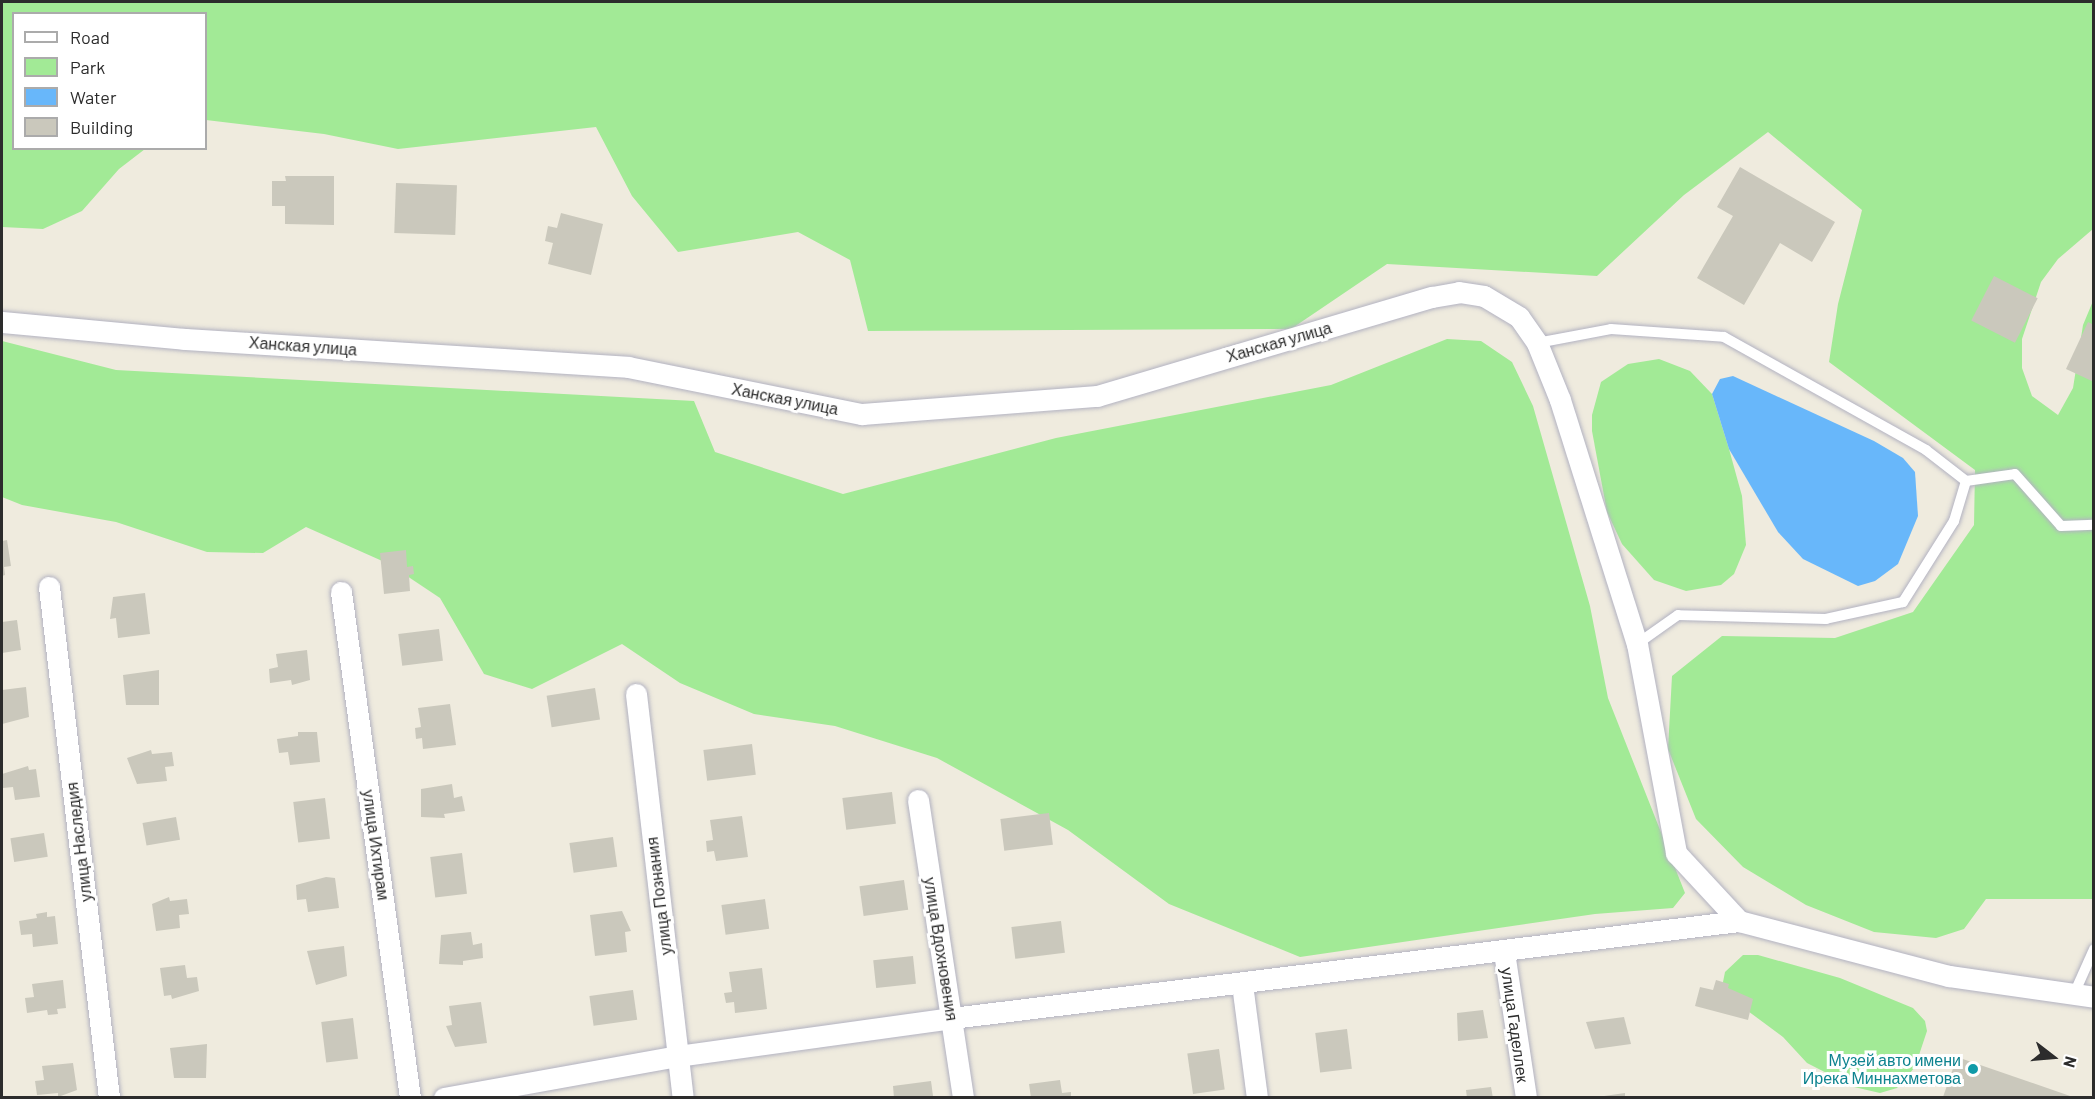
<!DOCTYPE html>
<meta charset="utf-8">
<style>
body{margin:0}
#map{position:relative;width:2095px;height:1099px;overflow:hidden;background:#efebde;font-family:Barlow,sans-serif}
div>[style]{position:absolute}
[style*='--x']{left:calc(var(--x)*1px);top:calc(var(--y)*1px);width:calc(var(--w)*1px);rotate:calc(var(--a)*1deg)}
.green>*{inset:0;background:#a2ea96}
.water>*{inset:0;background:#68b7fa}
.building>*{inset:0;background:#cac8bc;transform-origin:0 0}
.roads{filter:drop-shadow(0 0 2px #b2b2c1) drop-shadow(0 0 2px #b2b2c1)}
.lane>*{height:10px;margin:-5px;padding:0 5px;transform-origin:5px;border-radius:5px;background:#fff}
.street>*{height:21px;margin:-10.5px;padding:0 10.5px;transform-origin:10.5px;border-radius:10.5px;background:#fff}
.dots>*{width:16px;height:16px;translate:-50% -50%;box-sizing:border-box;border:3px solid #fff;border-radius:50%}
span{translate:-50% -50%;white-space:nowrap;text-align:center;line-height:1.15;-webkit-text-stroke:6px #fff;paint-order:stroke}
.street-label{font-size:16px;color:#2c2c2c}
.culture-label{font-size:16px;color:#0d838f}
.right{translate:-100% -50%;text-align:right}
.frame{position:absolute;inset:0;border:3px solid #2c2c2c;pointer-events:none}
.legend{position:absolute;left:12px;top:12px;width:195px;height:138px;box-sizing:border-box;background:#fff;border:2px solid #ababab;margin:0;padding:8px 10px;list-style:none;font-size:18px;color:#2c2c2c}
.legend li{display:flex;align-items:center;gap:12px;height:30px}
.legend b{width:30px;border:2px solid #ababab}
.north{position:absolute;left:2023px;top:1027px;width:60px;height:60px;-webkit-text-stroke:4px #fff;paint-order:stroke;rotate:106deg;font-size:16px;font-weight:700;line-height:24px;text-align:center;color:#2c2c2c}
.north::after{content:'';display:block;margin:auto;width:21px;height:27px;background:#2c2c2c;clip-path:polygon(50% 0,100% 100%,50% 72%,0 100%)}
</style>
<div id="map">
<div class="green">
<div style="clip-path:polygon(2px 2px,2093px 2px,2093px 229px,2058px 259px,2041px 282px,2022px 339px,2022px 368px,2032px 396px,2058px 415px,2073px 388px,2083px 325px,2093px 301px,2093px 899px,1986px 899px,1964px 929px,1936px 938px,1874px 932px,1806px 905px,1743px 867px,1696px 819px,1668px 749px,1672px 676px,1722px 636px,1835px 638px,1913px 612px,1974px 525px,1975px 470px,1829px 362px,1838px 304px,1862px 210px,1768px 132px,1684px 195px,1597px 276px,1387px 264px,1291px 329px,868px 331px,850px 260px,798px 232px,678px 252px,632px 196px,596px 127px,398px 149px,324px 134px,206px 120px,206px 14px,14px 14px,14px 148px,145px 149px,119px 169px,82px 211px,43px 229px,2px 227px)"></div>
<div style="clip-path:polygon(1447px 339px,1481px 341px,1512px 362px,1533px 406px,1590px 606px,1608px 698px,1685px 893px,1673px 908px,1595px 914px,1300px 957px,1169px 904px,1068px 830px,937px 758px,835px 726px,754px 714px,680px 683px,622px 644px,532px 689px,484px 674px,440px 598px,389px 564px,306px 527px,263px 553px,207px 552px,116px 522px,22px 505px,2px 497px,2px 341px,116px 370px,694px 401px,715px 452px,843px 494px,1056px 438px,1331px 385px)"></div>
<div style="clip-path:polygon(1659px 359px,1690px 371px,1712px 394px,1729px 449px,1742px 496px,1746px 545px,1734px 574px,1721px 585px,1686px 591px,1654px 580px,1622px 544px,1607px 512px,1592px 431px,1592px 415px,1601px 382px,1628px 364px)"></div>
<div style="clip-path:polygon(1743px 955px,1758px 955px,1840px 978px,1913px 1008px,1925px 1021px,1927px 1031px,1915px 1067px,1897px 1088px,1880px 1093px,1854px 1087px,1807px 1063px,1783px 1037px,1725px 994px,1722px 987px,1725px 972px)"></div>
</div>
<div class="water">
<div style="clip-path:polygon(1733px 376px,1874px 441px,1903px 458px,1915px 472px,1918px 516px,1898px 564px,1875px 581px,1858px 586px,1803px 559px,1778px 532px,1729px 449px,1712px 394px,1720px 379px)"></div>
</div>
<div class="building">
<div style="clip-path:polygon(1740px 167px,1835px 222px,1812px 262px,1780px 243px,1744px 305px,1697px 278px,1733px 216px,1717px 207px)"></div>
<div style="clip-path:polygon(285px 176px,334px 176px,334px 225px,285px 224px,285px 206px,272px 206px,272px 181px,286px 181px)"></div>
<div style="left:396px;top:183px;width:61px;height:50px;rotate:2deg"></div>
<div style="clip-path:polygon(561px 213px,603px 224px,591px 275px,548px 264px,553px 243px,545px 241px,548px 226px,557px 228px)"></div>
<div style="left:1994px;top:276px;width:49px;height:50px;rotate:27deg"></div>
<div style="clip-path:polygon(2088px 322px,2094px 325px,2094px 382px,2066px 369px)"></div>
<div style="clip-path:polygon(7px 540px,11px 566px,4px 567px,5px 575px,2px 576px,2px 541px)"></div>
<div style="clip-path:polygon(406px 550px,407px 567px,413px 566px,414px 574px,409px 575px,410px 591px,384px 594px,380px 553px)"></div>
<div style="clip-path:polygon(145px 593px,150px 634px,118px 638px,116px 618px,110px 619px,113px 597px)"></div>
<div style="clip-path:polygon(17px 620px,21px 650px,2px 653px,2px 622px)"></div>
<div style="left:439px;top:629px;width:32px;height:41px;rotate:83deg"></div>
<div style="clip-path:polygon(307px 650px,310px 680px,292px 685px,291px 680px,270px 683px,269px 669px,278px 667px,276px 654px)"></div>
<div style="clip-path:polygon(159px 670px,159px 705px,126px 705px,123px 675px)"></div>
<div style="clip-path:polygon(26px 687px,29px 717px,2px 724px,2px 690px)"></div>
<div style="left:595px;top:688px;width:32px;height:49px;rotate:81deg"></div>
<div style="clip-path:polygon(450px 704px,456px 745px,423px 749px,422px 738px,416px 739px,415px 728px,421px 727px,418px 708px)"></div>
<div style="clip-path:polygon(298px 732px,317px 732px,320px 762px,290px 765px,288px 752px,279px 753px,277px 739px,298px 736px)"></div>
<div style="left:752px;top:744px;width:31px;height:49px;rotate:83deg"></div>
<div style="clip-path:polygon(151px 750px,152px 754px,172px 752px,174px 766px,165px 767px,167px 781px,137px 784px,127px 758px)"></div>
<div style="clip-path:polygon(28px 766px,29px 770px,36px 769px,40px 797px,15px 800px,13px 787px,3px 788px,2px 774px)"></div>
<div style="clip-path:polygon(452px 784px,454px 798px,462px 796px,465px 811px,444px 814px,445px 818px,421px 817px,421px 789px)"></div>
<div style="left:892px;top:792px;width:32px;height:50px;rotate:83deg"></div>
<div style="left:325px;top:798px;width:41px;height:32px;rotate:83deg"></div>
<div style="left:1049px;top:813px;width:32px;height:49px;rotate:83deg"></div>
<div style="clip-path:polygon(742px 816px,748px 857px,716px 861px,714px 851px,707px 852px,706px 841px,713px 840px,710px 820px)"></div>
<div style="left:176px;top:817px;width:23px;height:34px;rotate:80deg"></div>
<div style="left:44px;top:833px;width:24px;height:34px;rotate:81deg"></div>
<div style="left:613px;top:837px;width:30px;height:44px;rotate:82deg"></div>
<div style="left:462px;top:853px;width:41px;height:32px;rotate:83deg"></div>
<div style="clip-path:polygon(326px 877px,335px 878px,339px 908px,308px 912px,306px 899px,297px 900px,296px 885px)"></div>
<div style="left:904px;top:880px;width:30px;height:45px;rotate:82deg"></div>
<div style="clip-path:polygon(169px 897px,170px 901px,187px 899px,189px 914px,179px 915px,180px 928px,156px 931px,152px 904px)"></div>
<div style="left:765px;top:899px;width:30px;height:44px;rotate:82deg"></div>
<div style="clip-path:polygon(622px 911px,631px 931px,625px 932px,627px 952px,595px 956px,590px 915px)"></div>
<div style="clip-path:polygon(47px 912px,47px 917px,55px 916px,58px 944px,33px 947px,32px 934px,21px 935px,19px 921px,37px 918px,36px 914px)"></div>
<div style="left:1061px;top:921px;width:32px;height:50px;rotate:83deg"></div>
<div style="clip-path:polygon(471px 932px,473px 945px,482px 943px,483px 958px,463px 961px,463px 965px,439px 964px,441px 935px)"></div>
<div style="clip-path:polygon(344px 946px,347px 976px,316px 985px,307px 951px)"></div>
<div style="left:913px;top:956px;width:28px;height:40px;rotate:84deg"></div>
<div style="clip-path:polygon(185px 965px,187px 978px,197px 977px,199px 991px,172px 999px,171px 995px,164px 996px,160px 968px)"></div>
<div style="clip-path:polygon(762px 968px,767px 1009px,735px 1013px,734px 1002px,726px 1003px,724px 993px,732px 992px,729px 972px)"></div>
<div style="clip-path:polygon(63px 980px,66px 1008px,57px 1009px,58px 1014px,48px 1015px,47px 1010px,27px 1013px,25px 998px,34px 997px,32px 984px)"></div>
<div style="clip-path:polygon(1716px 980px,1729px 984px,1728px 988px,1753px 999px,1748px 1020px,1695px 1006px,1700px 987px,1713px 990px)"></div>
<div style="left:633px;top:990px;width:30px;height:44px;rotate:82deg"></div>
<div style="clip-path:polygon(481px 1002px,487px 1043px,455px 1047px,446px 1026px,452px 1025px,449px 1006px)"></div>
<div style="clip-path:polygon(1483px 1010px,1488px 1038px,1458px 1041px,1457px 1013px)"></div>
<div style="clip-path:polygon(1624px 1017px,1631px 1044px,1595px 1049px,1586px 1022px)"></div>
<div style="left:353px;top:1018px;width:41px;height:32px;rotate:83deg"></div>
<div style="left:1347px;top:1029px;width:40px;height:32px;rotate:83deg"></div>
<div style="clip-path:polygon(207px 1044px,206px 1078px,174px 1078px,170px 1048px)"></div>
<div style="left:1219px;top:1049px;width:41px;height:32px;rotate:82deg"></div>
<div style="clip-path:polygon(1957px 1057px,2073px 1097px,2073px 1098px,1943px 1097px)"></div>
<div style="clip-path:polygon(73px 1063px,77px 1090px,58px 1097px,58px 1093px,37px 1095px,35px 1081px,44px 1080px,42px 1066px)"></div>
<div style="clip-path:polygon(1060px 1080px,1062px 1093px,1071px 1092px,1071px 1098px,1031px 1098px,1029px 1084px)"></div>
<div style="clip-path:polygon(931px 1081px,933px 1096px,929px 1098px,894px 1098px,893px 1086px)"></div>
<div style="clip-path:polygon(1491px 1087px,1493px 1098px,1467px 1098px,1466px 1090px)"></div>
<div style="clip-path:polygon(1625px 1093px,1625px 1098px,1605px 1098px,1604px 1096px)"></div>
</div>
<div class="roads">
<div class="lane">
<div style="--x:1537;--y:343;--w:75;--a:-10.7"></div>
<div style="--x:1611;--y:329;--w:113;--a:4"></div>
<div style="--x:1724;--y:337;--w:231;--a:29.2"></div>
<div style="--x:1926;--y:450;--w:51;--a:37.8"></div>
<div style="--x:1966;--y:481;--w:42;--a:106.7"></div>
<div style="--x:1954;--y:521;--w:96;--a:122.2"></div>
<div style="--x:1903;--y:602;--w:79;--a:167.6"></div>
<div style="--x:1826;--y:619;--w:148;--a:-178.5"></div>
<div style="--x:1678;--y:615;--w:50;--a:144.7"></div>
<div style="--x:1966;--y:481;--w:49;--a:-8.1"></div>
<div style="--x:2015;--y:474;--w:69;--a:48.5"></div>
<div style="--x:2061;--y:526;--w:33;--a:-2"></div>
<div style="--x:2074;--y:994;--w:49;--a:-66"></div>
</div>
<div class="street">
<div style="--x:2;--y:322;--w:183;--a:5.3"></div>
<div style="--x:184;--y:339;--w:445;--a:3.6"></div>
<div style="--x:628;--y:367;--w:239;--a:11.4"></div>
<div style="--x:862;--y:414;--w:236;--a:-4.4"></div>
<div style="--x:1097;--y:396;--w:349;--a:-16.5"></div>
<div style="--x:1432;--y:297;--w:27;--a:-10"></div>
<div style="--x:1459;--y:292;--w:25;--a:9"></div>
<div style="--x:1484;--y:296;--w:41;--a:31"></div>
<div style="--x:1519;--y:317;--w:32;--a:55"></div>
<div style="--x:1537;--y:343;--w:61;--a:68"></div>
<div style="--x:1560;--y:400;--w:256;--a:72.5"></div>
<div style="--x:1637;--y:644;--w:213;--a:79.4"></div>
<div style="--x:1676;--y:853;--w:93;--a:47.2"></div>
<div style="--x:1739;--y:921;--w:217;--a:14.7"></div>
<div style="--x:1949;--y:976;--w:147;--a:8.2"></div>
<div style="--x:49;--y:587;--w:515;--a:83.3"></div>
<div style="--x:341;--y:592;--w:511;--a:82.23"></div>
<div style="--x:636;--y:694;--w:407;--a:83.4"></div>
<div style="--x:918;--y:800;--w:301;--a:81.4"></div>
<div style="--x:1504;--y:952;--w:148;--a:81.4"></div>
<div style="--x:1242;--y:984;--w:115;--a:82.5"></div>
<div style="--x:444;--y:1098;--w:238;--a:-10.2"></div>
<div style="--x:678;--y:1056;--w:277;--a:-7.9"></div>
<div style="--x:952;--y:1018;--w:793;--a:-7.03"></div>
</div>
</div>
<div class="dots">
<div style="left:1973px;top:1069px;background:#0f9aa8"></div>
</div>
<div class="street-label">
<span style="left:1279px;top:342px;rotate:-16deg">Ханская улица</span>
<span style="left:303px;top:346px;rotate:4deg">Ханская улица</span>
<span style="left:785px;top:399px;rotate:11deg">Ханская улица</span>
<span style="left:79px;top:842px;rotate:-97deg">улица Наследия</span>
<span style="left:376px;top:845px;rotate:82deg">улица Ихтирам</span>
<span style="left:659px;top:896px;rotate:-97deg">улица Познания</span>
<span style="left:941px;top:949px;rotate:81deg">улица Вдохновения</span>
<span style="left:1515px;top:1025px;rotate:82deg">улица Гаделлек</span>
</div>
<div class="culture-label">
<span class="right" style="left:1961px;top:1069px">Музей авто имени<br>Ирека Миннахметова</span>
</div>
<div class="frame"></div>
<ul class="legend">
<li><b style="height:8px;background:#fff"></b>Road</li>
<li><b style="height:16px;background:#a2ea96"></b>Park</li>
<li><b style="height:16px;background:#68b7fa"></b>Water</li>
<li><b style="height:16px;background:#cac8bc"></b>Building</li>
</ul>
<div class="north">N</div>
</div>
